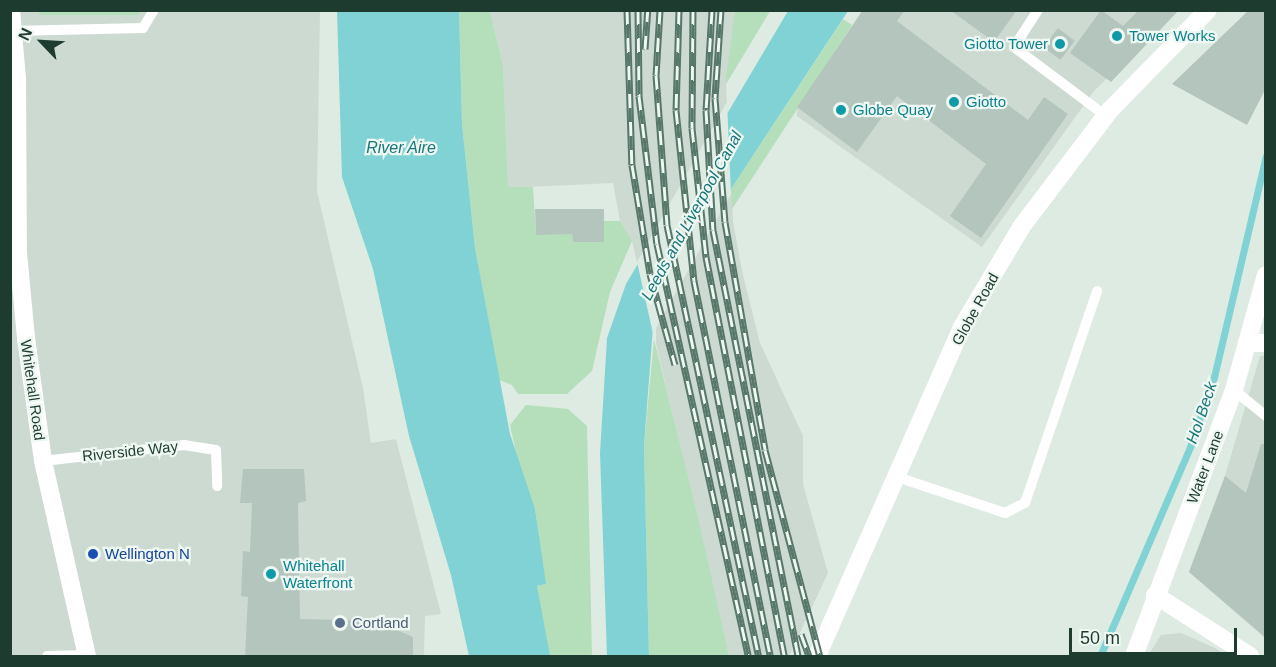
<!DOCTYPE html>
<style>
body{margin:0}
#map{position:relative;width:1276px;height:667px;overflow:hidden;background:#deebe3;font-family:Arial,sans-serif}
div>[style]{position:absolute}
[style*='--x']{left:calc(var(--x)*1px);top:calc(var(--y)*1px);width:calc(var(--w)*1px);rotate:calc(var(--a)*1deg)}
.built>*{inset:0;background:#ccdad2}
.green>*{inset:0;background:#b5debb}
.water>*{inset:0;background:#81d2d4}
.pier>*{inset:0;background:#deebe3}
.stream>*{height:7px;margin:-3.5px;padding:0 3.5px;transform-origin:3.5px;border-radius:3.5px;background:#81d2d4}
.building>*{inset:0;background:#b3c5bc;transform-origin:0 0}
.service>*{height:10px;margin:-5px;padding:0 5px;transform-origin:5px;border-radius:5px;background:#fff}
.minor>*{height:18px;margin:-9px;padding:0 9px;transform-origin:9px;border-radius:9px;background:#fff}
.tertiary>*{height:18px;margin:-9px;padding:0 9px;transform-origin:9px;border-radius:9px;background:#fff}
.rail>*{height:7px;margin-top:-3.5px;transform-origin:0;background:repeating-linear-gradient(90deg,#eef7f1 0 14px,#58776b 0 28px);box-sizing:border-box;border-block:2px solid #58776b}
.dots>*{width:16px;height:16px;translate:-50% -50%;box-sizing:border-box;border:3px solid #eef7f1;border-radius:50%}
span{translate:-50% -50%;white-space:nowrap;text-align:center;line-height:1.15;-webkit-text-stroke:4.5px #eef7f1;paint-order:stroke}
.culture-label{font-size:15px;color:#0d838f}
.left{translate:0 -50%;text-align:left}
.right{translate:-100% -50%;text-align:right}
.street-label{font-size:15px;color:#1e3b30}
.transit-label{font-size:15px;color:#164399}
.service-label{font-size:15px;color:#4e5e75}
.water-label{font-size:16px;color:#16767a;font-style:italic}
.frame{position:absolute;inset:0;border:12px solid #1e3b30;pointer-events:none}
.north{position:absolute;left:12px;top:12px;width:60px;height:60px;-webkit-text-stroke:4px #eef7f1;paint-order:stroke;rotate:295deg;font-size:16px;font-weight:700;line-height:24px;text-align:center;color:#1e3b30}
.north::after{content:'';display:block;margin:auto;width:21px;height:27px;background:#1e3b30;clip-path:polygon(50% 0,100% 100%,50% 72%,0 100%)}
.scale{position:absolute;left:1069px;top:628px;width:168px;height:27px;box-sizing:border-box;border:3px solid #1e3b30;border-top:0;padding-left:8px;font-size:18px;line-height:21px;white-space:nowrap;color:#1e3b30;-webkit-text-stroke:4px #eef7f1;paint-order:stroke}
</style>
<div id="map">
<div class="built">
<div style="clip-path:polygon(10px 11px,320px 11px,317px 191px,363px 388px,371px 443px,396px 439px,441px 614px,425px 616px,424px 656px,11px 656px)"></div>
<div style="clip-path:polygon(490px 11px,770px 11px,726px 84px,733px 221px,742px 271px,760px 343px,803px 436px,803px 484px,828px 573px,789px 656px,729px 656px,632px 241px,620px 221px,613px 183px,508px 188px,503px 66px)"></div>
<div style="clip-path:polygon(862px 11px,1175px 11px,1094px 91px,982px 247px,797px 116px,797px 107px)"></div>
<div style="clip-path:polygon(1260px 356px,1265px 356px,1265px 638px,1189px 572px,1225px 476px)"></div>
<div style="clip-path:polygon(1181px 633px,1215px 648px,1227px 656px,1148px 656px,1161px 635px)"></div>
</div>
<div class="green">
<div style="clip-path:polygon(39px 11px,139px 10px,139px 15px,39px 15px)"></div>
<div style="clip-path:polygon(459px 11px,490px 11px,503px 66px,508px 187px,533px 187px,536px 234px,572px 234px,573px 242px,604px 221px,620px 221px,632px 241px,610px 292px,592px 371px,567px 394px,518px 394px,512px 385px,499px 380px,475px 248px,462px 124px)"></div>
<div style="clip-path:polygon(735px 11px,770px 11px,726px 84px,726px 77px)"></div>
<div style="clip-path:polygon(843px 19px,852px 25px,732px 209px,731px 189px)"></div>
<div style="clip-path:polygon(654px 339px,698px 518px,729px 656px,649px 656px,644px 446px)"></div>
<div style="clip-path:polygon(526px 405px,568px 409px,587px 426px,592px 656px,548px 655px,537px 586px,545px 584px,535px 509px,523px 485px,510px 425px)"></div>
</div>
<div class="water">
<div style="clip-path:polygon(337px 11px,459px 11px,462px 124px,475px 248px,510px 434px,535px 509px,546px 584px,537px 586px,550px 656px,469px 656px,451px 575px,409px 436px,373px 269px,342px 177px)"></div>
<div style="clip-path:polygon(788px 11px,848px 11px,731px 189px,653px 327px,644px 446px,649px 656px,607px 656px,600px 453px,607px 338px,626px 284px)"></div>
</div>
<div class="pier">
<div style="clip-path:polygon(727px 102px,731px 194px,656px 328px,656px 347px,637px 262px)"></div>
</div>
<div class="stream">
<div style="--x:1100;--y:656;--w:228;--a:-66.7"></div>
<div style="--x:1190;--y:447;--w:74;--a:-71.1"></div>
<div style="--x:1214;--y:377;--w:227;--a:-76.8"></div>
</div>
<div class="building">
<div style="clip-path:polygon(863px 10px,905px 10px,897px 21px,1028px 120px,1044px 97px,1068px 114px,981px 238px,950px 216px,986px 164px,897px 96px,857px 152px,797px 107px)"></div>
<div style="clip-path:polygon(950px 10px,1017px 10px,994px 42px)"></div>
<div style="clip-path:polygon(1101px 10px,1123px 26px,1139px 10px,1179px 10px,1111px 82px,1070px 53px)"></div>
<div style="clip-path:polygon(1249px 10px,1266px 10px,1266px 88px,1247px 125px,1172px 84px)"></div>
<div style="left:1058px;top:28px;width:21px;height:24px;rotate:37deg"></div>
<div style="clip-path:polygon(535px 209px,604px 209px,604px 242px,573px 242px,572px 234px,536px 235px)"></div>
<div style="clip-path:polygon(1261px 444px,1266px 444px,1266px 638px,1189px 572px,1225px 476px,1246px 493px)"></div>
<div style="clip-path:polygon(243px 469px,304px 469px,306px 501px,298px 503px,300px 619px,376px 621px,413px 637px,413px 657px,245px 657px,248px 597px,241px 596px,243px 551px,250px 552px,252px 503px,240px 503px)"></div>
</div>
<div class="service">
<div style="--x:1038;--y:10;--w:44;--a:123"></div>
<div style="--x:1014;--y:47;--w:115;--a:36.9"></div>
<div style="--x:11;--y:31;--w:132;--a:-1.3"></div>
<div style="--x:143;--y:28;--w:21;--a:-59"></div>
<div style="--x:1234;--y:390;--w:41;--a:39.1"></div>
<div style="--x:43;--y:461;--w:142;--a:-6.5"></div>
<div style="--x:184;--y:445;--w:32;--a:9"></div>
<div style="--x:216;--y:450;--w:36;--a:88"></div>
<div style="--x:897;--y:477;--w:114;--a:18.4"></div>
<div style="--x:1005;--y:513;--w:22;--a:-27"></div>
<div style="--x:1025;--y:503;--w:224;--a:-71.2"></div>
<div style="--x:47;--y:656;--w:40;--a:-1.4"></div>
</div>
<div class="minor">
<div style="--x:1247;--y:343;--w:19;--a:0"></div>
<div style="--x:1155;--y:595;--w:113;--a:32.7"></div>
</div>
<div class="tertiary">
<div style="--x:11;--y:10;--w:69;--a:85"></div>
<div style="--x:17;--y:79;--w:174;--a:89.7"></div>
<div style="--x:18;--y:253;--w:85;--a:84.6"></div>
<div style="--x:26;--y:338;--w:124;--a:82.1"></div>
<div style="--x:43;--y:461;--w:200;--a:77.3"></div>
<div style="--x:817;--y:656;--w:360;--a:-66.2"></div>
<div style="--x:962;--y:327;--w:117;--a:-59.3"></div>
<div style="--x:1022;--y:226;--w:146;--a:-52.8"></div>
<div style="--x:1110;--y:110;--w:140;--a:-45.6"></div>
<div style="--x:1134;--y:656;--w:284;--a:-69.4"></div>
<div style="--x:1234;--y:390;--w:119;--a:-74.5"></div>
</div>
<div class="rail">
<div style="--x:627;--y:10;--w:155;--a:88.2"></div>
<div style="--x:632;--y:165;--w:110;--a:80.6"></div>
<div style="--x:650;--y:274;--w:94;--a:74.6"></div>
<div style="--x:638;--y:10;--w:86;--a:89.3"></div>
<div style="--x:639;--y:96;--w:149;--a:83.1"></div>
<div style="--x:657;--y:244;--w:422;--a:77.5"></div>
<div style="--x:660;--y:10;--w:65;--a:93.5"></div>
<div style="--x:656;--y:75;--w:150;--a:85.8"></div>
<div style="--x:667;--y:225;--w:441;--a:78"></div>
<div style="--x:679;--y:10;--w:100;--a:91.7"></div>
<div style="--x:676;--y:110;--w:172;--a:84"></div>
<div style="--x:694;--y:281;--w:383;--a:78.5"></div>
<div style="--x:693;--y:10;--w:118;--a:90.5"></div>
<div style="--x:692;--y:128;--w:130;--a:83.8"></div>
<div style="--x:706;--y:257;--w:407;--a:78.9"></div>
<div style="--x:712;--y:10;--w:100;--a:93.4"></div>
<div style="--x:706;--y:110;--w:120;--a:86.7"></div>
<div style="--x:713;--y:230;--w:434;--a:78.7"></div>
<div style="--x:721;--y:10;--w:88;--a:93.9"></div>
<div style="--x:715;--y:98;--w:124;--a:85.4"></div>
<div style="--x:725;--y:222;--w:231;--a:80"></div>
<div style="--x:765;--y:450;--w:213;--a:75.1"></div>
<div style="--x:645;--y:49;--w:39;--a:-86"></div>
<div style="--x:801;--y:634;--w:23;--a:70"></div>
</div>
<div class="dots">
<div style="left:1117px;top:36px;background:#0f9aa8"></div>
<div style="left:1060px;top:44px;background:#0f9aa8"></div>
<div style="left:954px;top:102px;background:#0f9aa8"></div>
<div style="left:841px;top:110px;background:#0f9aa8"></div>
<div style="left:93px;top:554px;background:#1a4fb4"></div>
<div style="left:271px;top:574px;background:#0f9aa8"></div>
<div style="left:340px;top:623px;background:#5c6f8a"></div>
</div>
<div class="culture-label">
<span class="left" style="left:1129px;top:36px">Tower Works</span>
<span class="right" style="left:1048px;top:44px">Giotto Tower</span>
<span class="left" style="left:966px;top:102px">Giotto</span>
<span class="left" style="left:853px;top:110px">Globe Quay</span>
<span class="left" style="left:283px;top:574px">Whitehall<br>Waterfront</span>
</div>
<div class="street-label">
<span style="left:975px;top:309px;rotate:-61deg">Globe Road</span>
<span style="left:33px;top:390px;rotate:82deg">Whitehall Road</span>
<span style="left:130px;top:451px;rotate:-6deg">Riverside Way</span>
<span style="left:1205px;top:467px;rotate:-69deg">Water Lane</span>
</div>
<div class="transit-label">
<span class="left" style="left:105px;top:554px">Wellington N</span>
</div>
<div class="service-label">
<span class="left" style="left:352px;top:623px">Cortland</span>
</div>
<div class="water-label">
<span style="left:401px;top:148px">River Aire</span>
<span style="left:692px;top:216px;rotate:-61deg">Leeds and Liverpool Canal</span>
<span style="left:1202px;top:413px;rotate:-71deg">Hol Beck</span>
</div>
<div class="frame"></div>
<div class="north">N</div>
<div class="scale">50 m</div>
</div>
